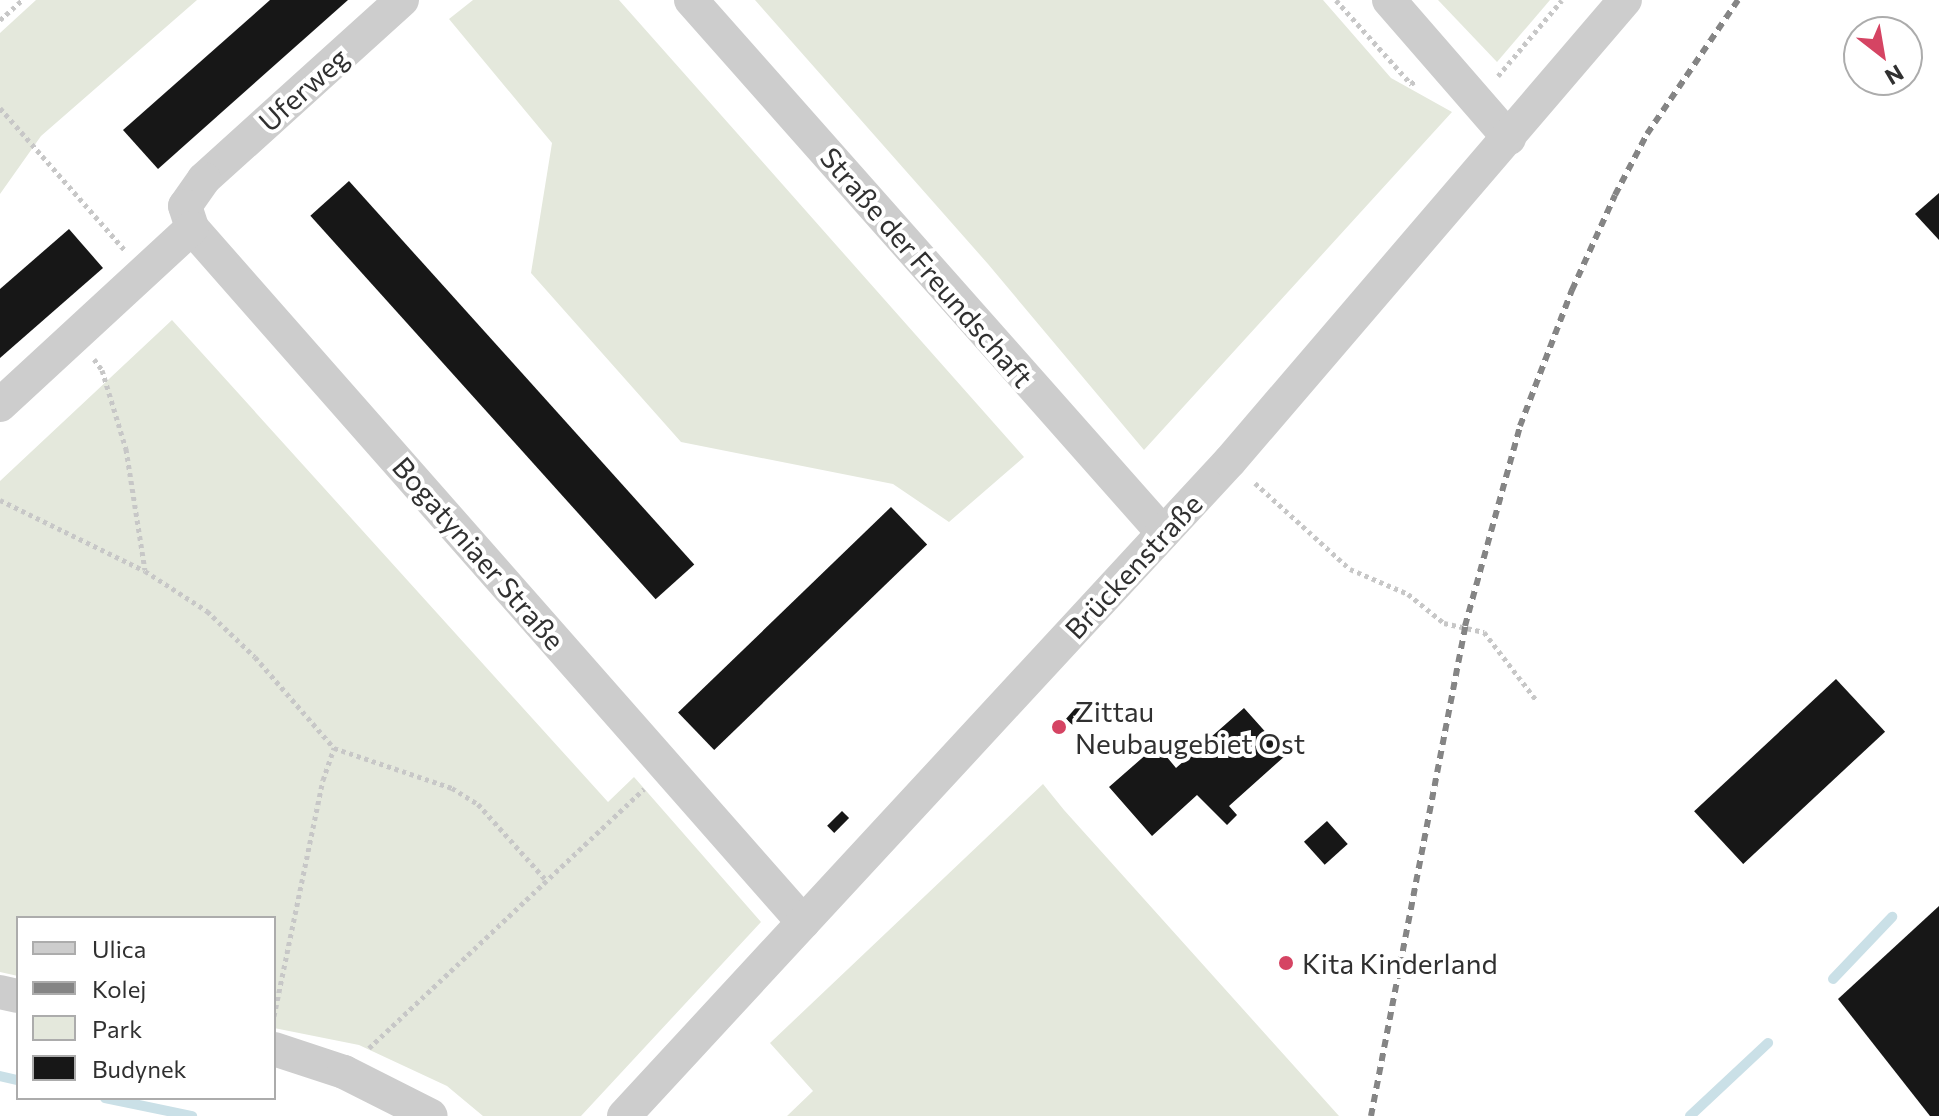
<!DOCTYPE html>
<meta charset="utf-8">
<style>
body{margin:0}
#map{position:relative;width:1939px;height:1116px;overflow:hidden;background:#fff;font-family:Commissioner,sans-serif}
div>[style]{position:absolute}
[style*='--x']{left:calc(var(--x)*1px);top:calc(var(--y)*1px);width:calc(var(--w)*1px);rotate:calc(var(--a)*1deg)}
.green>*{inset:0;background:#e4e8dc}
.stream>*{height:10px;margin:-5px;padding:0 5px;transform-origin:5px;border-radius:5px;background:#cae0e7}
.building>*{inset:0;background:#171717;transform-origin:0 0}
.path>*{height:5px;margin-top:-2.5px;transform-origin:0;background:repeating-linear-gradient(90deg,#c7c7c7 0 4px,transparent 0 8px)}
.minor>*{height:34px;margin:-17px;padding:0 17px;transform-origin:17px;border-radius:17px;background:#cdcdcd}
.rail>*{height:6px;margin-top:-3px;transform-origin:0;background:repeating-linear-gradient(90deg,#858585 0 8px,transparent 0 14px)}
.dots>*{width:22px;height:22px;translate:-50% -50%;box-sizing:border-box;border:4px solid #fff;border-radius:50%}
span{translate:-50% -50%;white-space:nowrap;text-align:center;line-height:1.15;-webkit-text-stroke:8px #fff;paint-order:stroke}
.street-label{font-size:28px;color:#303030}
.poi-label{font-size:28px;color:#303030}
.left{translate:0 -50%;text-align:left}
.legend{position:absolute;left:16px;top:916px;width:260px;height:184px;box-sizing:border-box;background:#fff;border:2px solid #acacac;margin:0;padding:10px 14px;list-style:none;font-size:24px;color:#303030}
.legend li{display:flex;align-items:center;gap:16px;height:40px}
.legend b{width:40px;border:2px solid #acacac}
.north{position:absolute;left:1843px;top:16px;width:80px;height:80px;box-sizing:border-box;background:#fff;border:2px solid #acacac;border-radius:50%;rotate:149deg;font-size:22px;font-weight:700;line-height:32px;text-align:center;color:#303030}
.north::after{content:'';display:block;margin:auto;width:28px;height:36px;background:#d54463;clip-path:polygon(50% 0,100% 100%,50% 72%,0 100%)}
</style>
<div id="map">
<div class="green">
<div style="clip-path:polygon(36px 0,197px 0,41px 136px,0 194px,0 33px)"></div>
<div style="clip-path:polygon(473px 0,619px 0,1024px 457px,949px 522px,893px 484px,681px 442px,531px 273px,552px 143px,449px 19px)"></div>
<div style="clip-path:polygon(755px 0,1323px 0,1391px 78px,1452px 112px,1144px 450px,988px 264px)"></div>
<div style="clip-path:polygon(1438px 0,1550px 0,1497px 62px)"></div>
<div style="clip-path:polygon(172px 320px,608px 802px,634px 777px,761px 922px,581px 1116px,483px 1116px,447px 1086px,359px 1045px,274px 1028px,274px 918px,18px 918px,18px 976px,0 972px,0 481px)"></div>
<div style="clip-path:polygon(1043px 784px,1064px 810px,1339px 1116px,787px 1116px,813px 1091px,770px 1043px)"></div>
</div>
<div class="stream">
<div style="--x:1833;--y:979;--w:86;--a:-46.4"></div>
<div style="--x:0;--y:1076;--w:18;--a:13"></div>
<div style="--x:105;--y:1098;--w:89;--a:11.7"></div>
<div style="--x:1690;--y:1116;--w:107;--a:-43.1"></div>
</div>
<div class="building">
<div style="clip-path:polygon(270px 0,348px 0,158px 169px,123px 130px)"></div>
<div style="left:349px;top:181px;width:516px;height:52px;rotate:48deg"></div>
<div style="clip-path:polygon(1939px 193px,1939px 240px,1915px 214px)"></div>
<div style="clip-path:polygon(69px 229px,103px 268px,0 358px,0 289px)"></div>
<div style="left:891px;top:507px;width:52px;height:296px;rotate:46deg"></div>
<div style="left:1836px;top:679px;width:72px;height:194px;rotate:47deg"></div>
<div style="left:1079px;top:704px;width:9px;height:20px;rotate:41deg"></div>
<div style="clip-path:polygon(1244px 708px,1286px 755px,1229px 806px,1237px 815px,1227px 825px,1197px 795px,1152px 836px,1109px 787px,1157px 745px,1176px 768px)"></div>
<div style="left:842px;top:811px;width:10px;height:21px;rotate:45deg"></div>
<div style="left:1327px;top:821px;width:31px;height:31px;rotate:48deg"></div>
<div style="clip-path:polygon(1939px 906px,1939px 1116px,1930px 1116px,1838px 999px)"></div>
</div>
<div class="path">
<div style="--x:1336;--y:0;--w:113;--a:48.2"></div>
<div style="--x:1411;--y:84;--w:6;--a:-39"></div>
<div style="--x:0;--y:20;--w:30;--a:-42"></div>
<div style="--x:1498;--y:76;--w:99;--a:-49.9"></div>
<div style="--x:0;--y:108;--w:188;--a:48.7"></div>
<div style="--x:94;--y:359;--w:14;--a:54"></div>
<div style="--x:102;--y:370;--w:83;--a:73.1"></div>
<div style="--x:126;--y:449;--w:122;--a:81.1"></div>
<div style="--x:1255;--y:483;--w:128;--a:42.2"></div>
<div style="--x:1350;--y:569;--w:63;--a:23.3"></div>
<div style="--x:1408;--y:594;--w:46;--a:38.9"></div>
<div style="--x:1444;--y:623;--w:41;--a:12.7"></div>
<div style="--x:1484;--y:632;--w:87;--a:52.5"></div>
<div style="--x:0;--y:500;--w:161;--a:26.1"></div>
<div style="--x:145;--y:571;--w:74;--a:32.8"></div>
<div style="--x:207;--y:611;--w:66;--a:43.8"></div>
<div style="--x:255;--y:657;--w:121;--a:49"></div>
<div style="--x:334;--y:748;--w:125;--a:18.7"></div>
<div style="--x:452;--y:788;--w:31;--a:32"></div>
<div style="--x:478;--y:804;--w:102;--a:48.2"></div>
<div style="--x:274;--y:1016;--w:241;--a:-78.3"></div>
<div style="--x:323;--y:780;--w:34;--a:-71"></div>
<div style="--x:369;--y:1048;--w:378;--a:-43.3"></div>
</div>
<div class="minor">
<div style="--x:402;--y:0;--w:267;--a:137.9"></div>
<div style="--x:204;--y:179;--w:33;--a:125"></div>
<div style="--x:185;--y:206;--w:23;--a:72"></div>
<div style="--x:192;--y:228;--w:925;--a:48.64"></div>
<div style="--x:691;--y:0;--w:712;--a:48.47"></div>
<div style="--x:1389;--y:0;--w:183;--a:49"></div>
<div style="--x:0;--y:405;--w:261;--a:-42.7"></div>
<div style="--x:0;--y:992;--w:18;--a:13"></div>
<div style="--x:274;--y:1049;--w:74;--a:18.2"></div>
<div style="--x:344;--y:1072;--w:97;--a:26.8"></div>
<div style="--x:624;--y:1116;--w:892;--a:-47.23"></div>
<div style="--x:1230;--y:461;--w:607;--a:-49.41"></div>
</div>
<div class="rail">
<div style="--x:1371;--y:1116;--w:499;--a:-79.1"></div>
<div style="--x:1465;--y:626;--w:207;--a:-74.6"></div>
<div style="--x:1520;--y:426;--w:146;--a:-69.1"></div>
<div style="--x:1572;--y:290;--w:104;--a:-65.6"></div>
<div style="--x:1615;--y:195;--w:69;--a:-62.3"></div>
<div style="--x:1647;--y:134;--w:162;--a:-55.8"></div>
</div>
<div class="dots">
<div style="left:1059px;top:727px;background:#d54463"></div>
<div style="left:1286px;top:963px;background:#d54463"></div>
</div>
<div class="street-label">
<span style="left:303px;top:89px;rotate:-42deg">Uferweg</span>
<span style="left:927px;top:267px;rotate:49deg">Straße der Freundschaft</span>
<span style="left:479px;top:553px;rotate:49deg">Bogatyniaer Straße</span>
<span style="left:1133px;top:566px;rotate:-47deg">Brückenstraße</span>
</div>
<div class="poi-label">
<span class="left" style="left:1075px;top:727px">Zittau<br>Neubaugebiet Ost</span>
<span class="left" style="left:1302px;top:963px">Kita Kinderland</span>
</div>
<ul class="legend">
<li><b style="height:10px;background:#cdcdcd"></b>Ulica</li>
<li><b style="height:10px;background:#858585"></b>Kolej</li>
<li><b style="height:22px;background:#e4e8dc"></b>Park</li>
<li><b style="height:22px;background:#171717"></b>Budynek</li>
</ul>
<div class="north">N</div>
</div>
